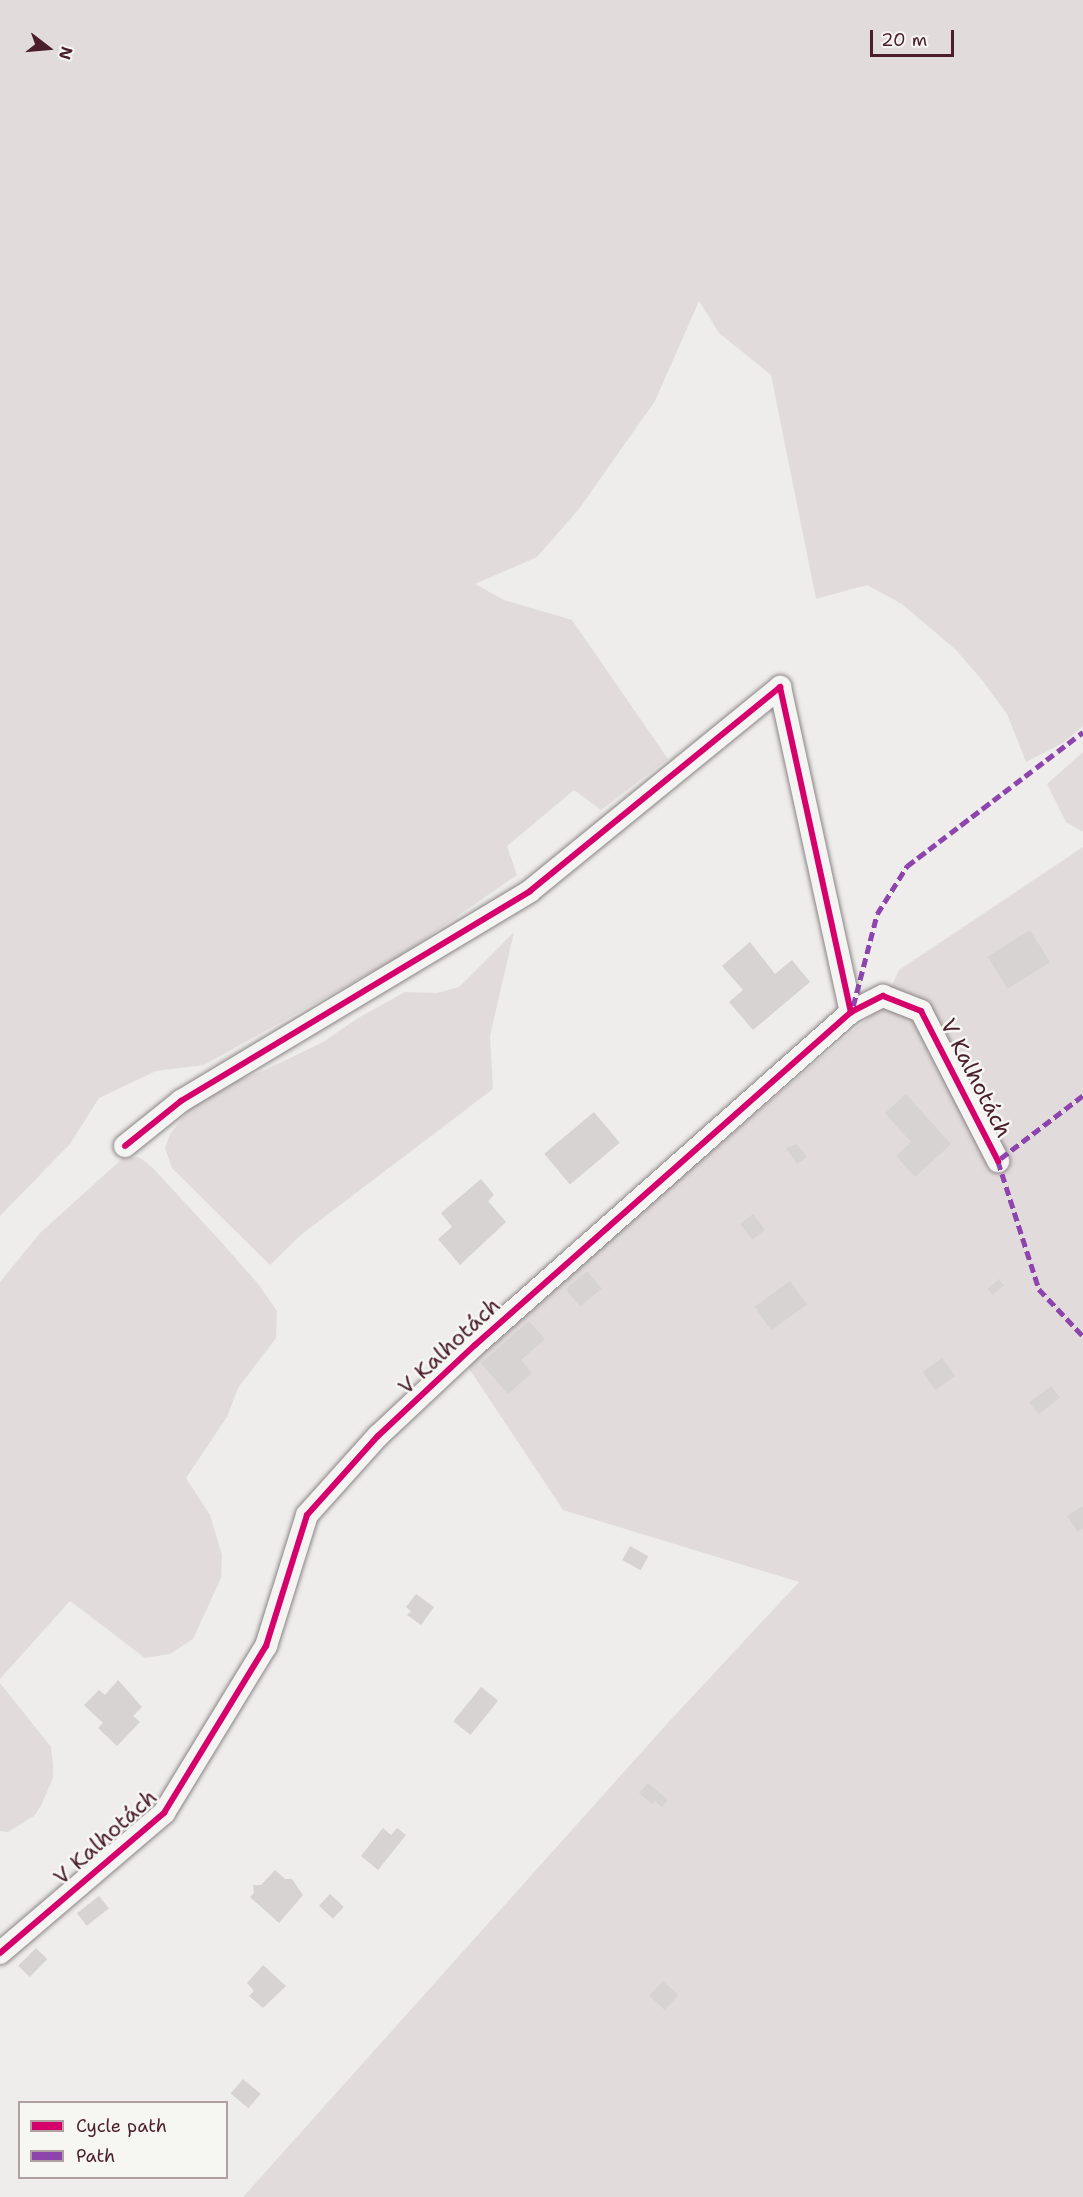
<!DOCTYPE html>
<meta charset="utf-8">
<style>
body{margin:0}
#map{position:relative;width:1083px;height:2197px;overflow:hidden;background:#eeedeb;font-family:"Shantell Sans",sans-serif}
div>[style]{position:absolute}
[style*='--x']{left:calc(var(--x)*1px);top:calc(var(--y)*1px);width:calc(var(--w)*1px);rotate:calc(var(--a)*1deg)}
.green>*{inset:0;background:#e1dcdb}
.building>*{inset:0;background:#d6d3d2;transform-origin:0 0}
.roads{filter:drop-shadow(0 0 2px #8c8385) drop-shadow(0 0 2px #8c8385)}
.street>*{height:22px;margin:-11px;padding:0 11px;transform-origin:11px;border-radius:11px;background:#f4f4f2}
.quiet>*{height:4.5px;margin-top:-2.25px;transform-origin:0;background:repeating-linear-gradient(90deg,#8e44ad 0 9px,transparent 0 13.5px)}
.cycleway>*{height:6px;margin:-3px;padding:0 3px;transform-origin:3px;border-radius:3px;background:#d6006c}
span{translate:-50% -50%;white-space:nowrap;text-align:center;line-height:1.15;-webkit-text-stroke:5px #f6f6f2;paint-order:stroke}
.street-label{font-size:22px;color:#4a1f2b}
.legend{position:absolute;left:18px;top:2101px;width:210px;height:78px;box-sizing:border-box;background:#f6f6f2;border:2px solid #b1a0a2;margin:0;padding:8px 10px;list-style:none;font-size:18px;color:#4a1f2b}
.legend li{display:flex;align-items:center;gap:12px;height:30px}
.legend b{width:30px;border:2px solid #b1a0a2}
.north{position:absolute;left:18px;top:18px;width:60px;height:60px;-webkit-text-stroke:4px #f6f6f2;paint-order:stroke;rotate:106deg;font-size:16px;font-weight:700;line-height:24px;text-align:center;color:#4a1f2b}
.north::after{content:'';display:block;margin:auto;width:21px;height:27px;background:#4a1f2b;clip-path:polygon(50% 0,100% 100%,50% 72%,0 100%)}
.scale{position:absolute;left:870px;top:30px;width:84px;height:27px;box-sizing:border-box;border:3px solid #4a1f2b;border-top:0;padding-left:8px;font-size:18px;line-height:21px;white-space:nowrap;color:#4a1f2b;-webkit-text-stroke:4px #f6f6f2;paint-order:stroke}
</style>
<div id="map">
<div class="green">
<div style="clip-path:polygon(0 0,1083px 0,1083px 726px,1063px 743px,1026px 762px,1007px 714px,982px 680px,956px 650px,902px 604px,867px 585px,816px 599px,771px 375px,719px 333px,699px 301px,655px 401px,579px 509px,537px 557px,475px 584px,504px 600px,572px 620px,668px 759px,601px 810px,574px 790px,507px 846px,517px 875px,400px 956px,204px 1065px,156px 1071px,99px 1098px,70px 1144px,0 1216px)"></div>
<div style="clip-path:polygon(1083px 752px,1083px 832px,1066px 822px,1047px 784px)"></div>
<div style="clip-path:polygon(1083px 847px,1083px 2197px,243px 2197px,665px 1726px,799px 1582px,563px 1510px,464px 1361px,882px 1006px,899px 970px)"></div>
<div style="clip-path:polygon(514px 932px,490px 1036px,493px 1089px,302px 1234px,270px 1265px,172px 1168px,165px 1148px,170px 1134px,192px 1106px,217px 1088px,263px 1071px,323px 1042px,358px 1018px,405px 992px,437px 993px,459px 987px)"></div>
<div style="clip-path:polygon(139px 1157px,153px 1168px,223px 1244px,259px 1285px,277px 1311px,276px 1338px,238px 1388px,227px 1417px,186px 1478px,210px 1515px,222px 1555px,221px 1578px,193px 1639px,170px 1654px,145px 1658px,70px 1601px,0 1679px,0 1282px,40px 1233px,123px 1158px)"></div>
<div style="clip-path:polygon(0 1683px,51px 1747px,53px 1764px,53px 1778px,41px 1806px,34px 1816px,8px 1832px,0 1831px)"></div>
</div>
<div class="building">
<div style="left:1030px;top:930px;width:38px;height:50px;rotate:58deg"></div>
<div style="clip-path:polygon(750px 942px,775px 974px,792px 960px,810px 982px,753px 1030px,729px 1002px,743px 990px,722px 966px)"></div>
<div style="clip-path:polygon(906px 1094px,951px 1144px,915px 1177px,896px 1156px,911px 1142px,885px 1113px)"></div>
<div style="left:594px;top:1112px;width:40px;height:65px;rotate:50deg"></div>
<div style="clip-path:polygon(797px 1144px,807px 1157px,797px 1164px,786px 1148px)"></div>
<div style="clip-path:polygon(481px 1179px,494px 1195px,488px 1201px,506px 1222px,460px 1265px,438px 1239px,452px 1227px,441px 1213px)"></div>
<div style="left:753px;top:1214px;width:20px;height:16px;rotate:53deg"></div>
<div style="left:587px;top:1271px;width:23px;height:28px;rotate:50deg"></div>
<div style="left:999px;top:1279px;width:8px;height:15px;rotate:50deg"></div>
<div style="left:790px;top:1281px;width:29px;height:44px;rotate:54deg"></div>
<div style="clip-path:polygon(529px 1321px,545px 1339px,521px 1360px,532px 1373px,508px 1394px,481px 1363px)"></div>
<div style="left:942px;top:1358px;width:22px;height:24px;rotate:54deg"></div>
<div style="left:1051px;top:1386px;width:15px;height:27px;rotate:53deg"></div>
<div style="clip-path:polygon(1083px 1506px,1083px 1528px,1078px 1532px,1067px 1516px)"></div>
<div style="left:630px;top:1546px;width:21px;height:16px;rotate:29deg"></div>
<div style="clip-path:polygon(416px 1594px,434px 1607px,421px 1625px,407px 1615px,411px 1611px,406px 1607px)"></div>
<div style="clip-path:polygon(118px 1680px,142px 1707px,133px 1716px,140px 1722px,117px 1746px,98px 1728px,103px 1723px,84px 1705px,99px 1690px,105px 1695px)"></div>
<div style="left:481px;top:1687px;width:22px;height:44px;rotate:39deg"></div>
<div style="clip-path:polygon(648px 1783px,668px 1800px,662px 1807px,655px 1801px,652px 1804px,639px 1793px)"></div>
<div style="clip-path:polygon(383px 1828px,391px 1835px,397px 1828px,406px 1835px,378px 1870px,361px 1856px)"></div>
<div style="clip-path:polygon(275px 1870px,285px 1879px,292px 1879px,303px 1895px,279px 1923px,250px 1897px,254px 1893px,253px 1885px,261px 1885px)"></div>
<div style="left:330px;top:1894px;width:19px;height:16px;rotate:43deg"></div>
<div style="left:99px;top:1896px;width:16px;height:28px;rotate:52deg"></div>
<div style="left:36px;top:1948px;width:16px;height:25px;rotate:45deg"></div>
<div style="clip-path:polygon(263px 1965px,286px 1986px,263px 2008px,249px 1996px,254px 1991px,247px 1983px)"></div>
<div style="left:663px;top:1981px;width:21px;height:20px;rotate:43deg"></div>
<div style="left:243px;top:2079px;width:23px;height:19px;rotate:40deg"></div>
</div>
<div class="roads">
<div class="street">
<div style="--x:125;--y:1146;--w:72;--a:-38.8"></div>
<div style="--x:181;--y:1101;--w:407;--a:-31"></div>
<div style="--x:530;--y:891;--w:323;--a:-39.2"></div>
<div style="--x:780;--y:687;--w:333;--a:77.7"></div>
<div style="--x:0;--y:1953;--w:216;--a:-40.5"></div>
<div style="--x:164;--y:1813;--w:196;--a:-58.6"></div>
<div style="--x:266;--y:1646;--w:137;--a:-72.6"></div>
<div style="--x:307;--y:1515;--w:106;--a:-48.1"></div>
<div style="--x:378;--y:1436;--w:133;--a:-43.2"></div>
<div style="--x:475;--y:1345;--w:502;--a:-41.53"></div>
<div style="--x:851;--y:1012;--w:36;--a:-27"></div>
<div style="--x:883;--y:996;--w:41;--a:21.5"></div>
<div style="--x:921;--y:1011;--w:169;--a:62.8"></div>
</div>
</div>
<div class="quiet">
<div style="--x:853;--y:1006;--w:95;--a:-75.4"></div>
<div style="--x:877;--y:914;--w:57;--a:-58"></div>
<div style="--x:907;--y:866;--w:221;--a:-37.3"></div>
<div style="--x:1083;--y:1096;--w:107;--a:142.6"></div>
<div style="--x:998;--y:1161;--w:134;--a:72.2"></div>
<div style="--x:1039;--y:1289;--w:64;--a:46.9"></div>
</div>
<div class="cycleway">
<div style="--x:125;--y:1146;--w:72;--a:-38.8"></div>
<div style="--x:181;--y:1101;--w:407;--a:-31"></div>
<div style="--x:530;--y:891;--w:323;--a:-39.2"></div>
<div style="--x:780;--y:687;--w:333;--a:77.7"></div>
<div style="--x:0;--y:1953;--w:216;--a:-40.5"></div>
<div style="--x:164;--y:1813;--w:196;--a:-58.6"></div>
<div style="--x:266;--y:1646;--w:137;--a:-72.6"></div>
<div style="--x:307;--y:1515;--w:106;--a:-48.1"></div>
<div style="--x:378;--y:1436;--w:133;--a:-43.2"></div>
<div style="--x:475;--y:1345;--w:502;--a:-41.53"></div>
<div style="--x:851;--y:1012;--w:36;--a:-27"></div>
<div style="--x:883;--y:996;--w:41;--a:21.5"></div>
<div style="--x:921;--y:1011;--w:169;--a:62.8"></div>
</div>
<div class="street-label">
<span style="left:976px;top:1078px;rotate:63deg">V Kalhotách</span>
<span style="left:449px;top:1346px;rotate:-43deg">V Kalhotách</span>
<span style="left:105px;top:1837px;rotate:-42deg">V Kalhotách</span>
</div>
<ul class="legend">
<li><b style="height:8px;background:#d6006c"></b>Cycle path</li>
<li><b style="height:8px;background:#8e44ad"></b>Path</li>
</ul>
<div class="north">N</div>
<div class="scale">20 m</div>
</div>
